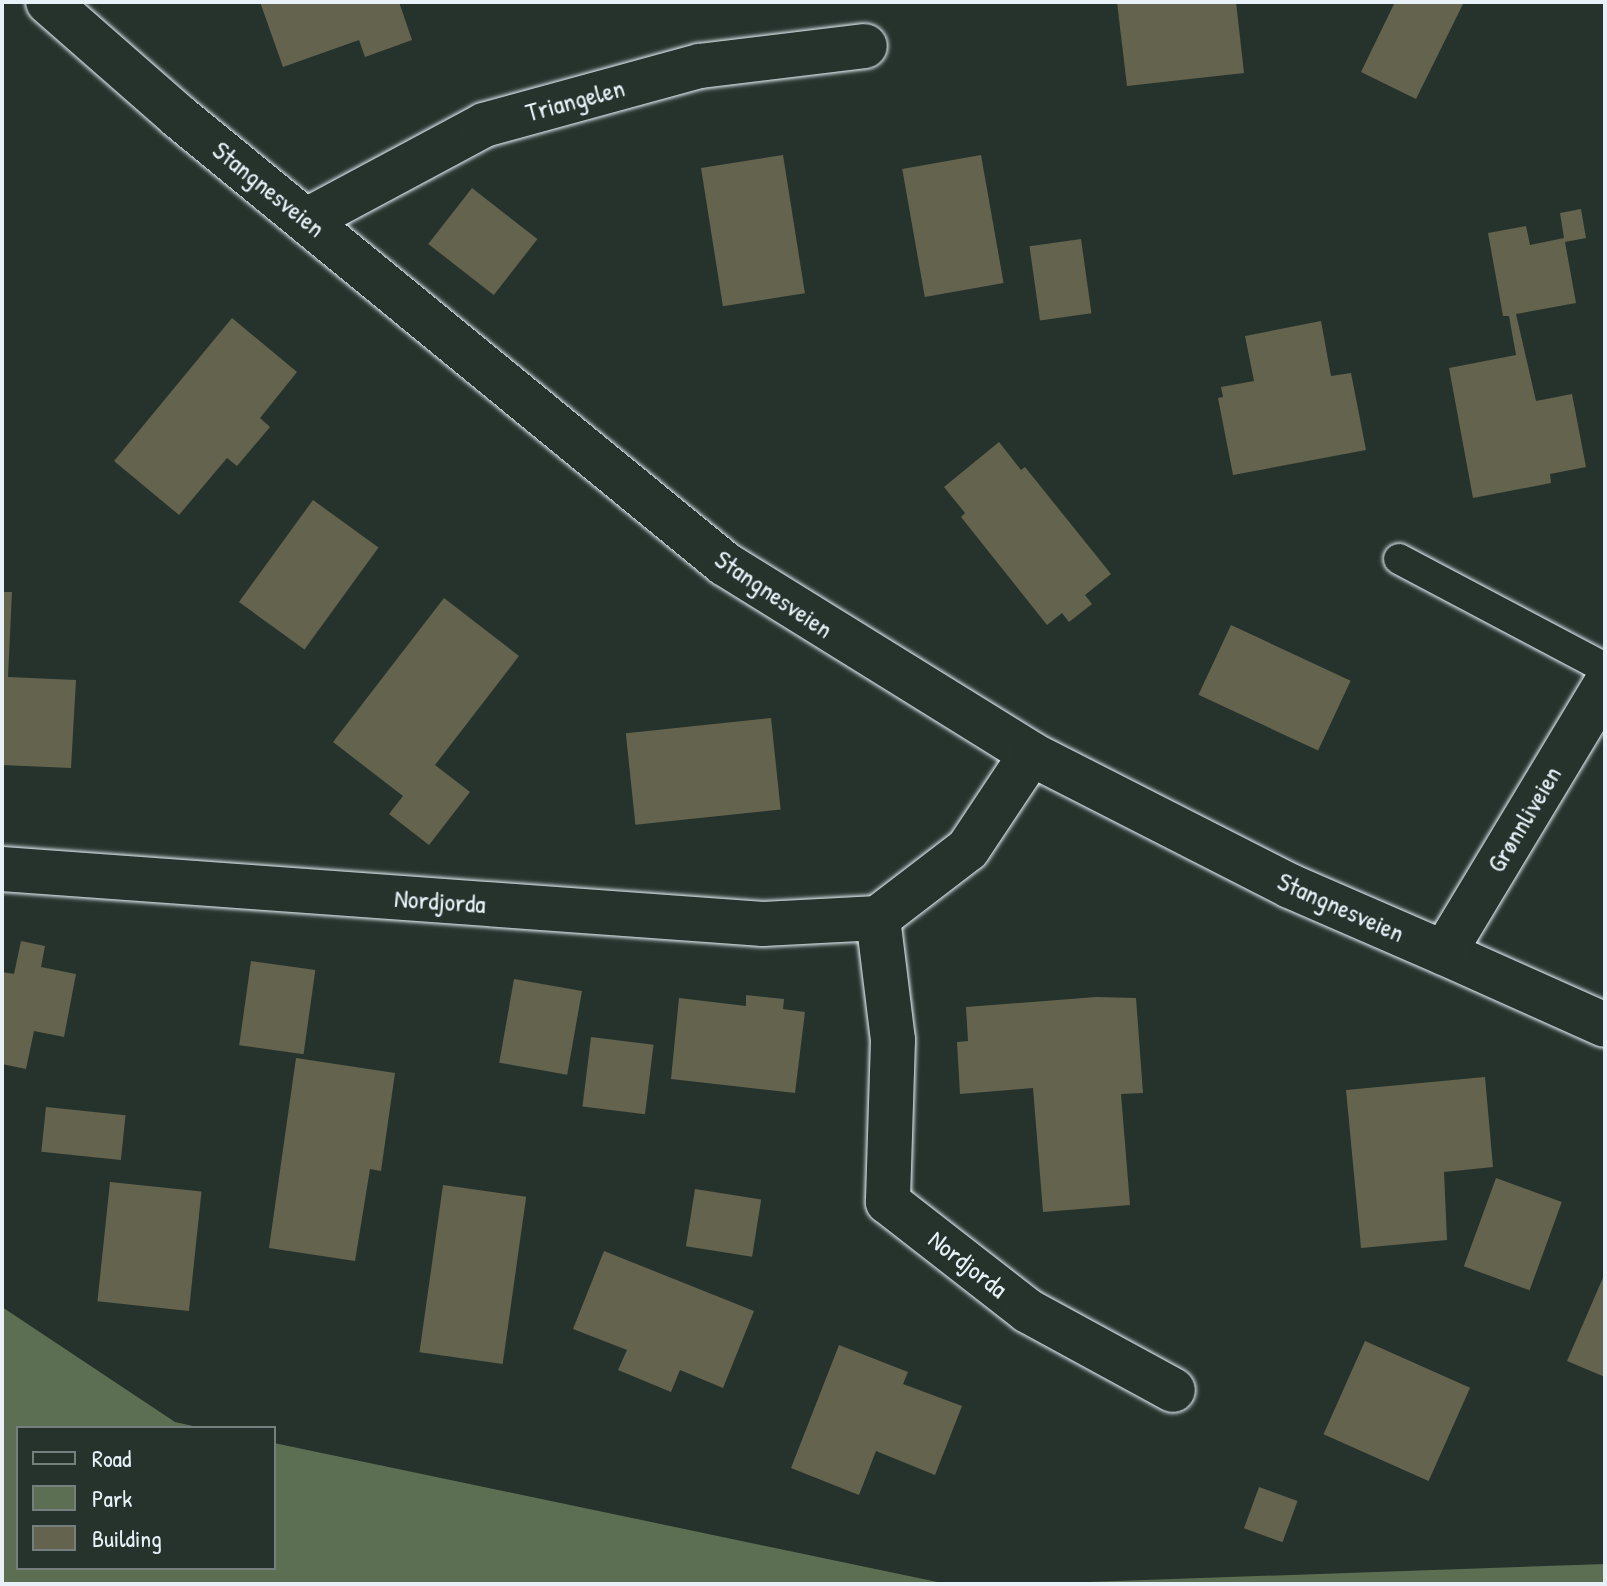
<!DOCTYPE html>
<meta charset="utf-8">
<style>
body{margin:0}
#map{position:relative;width:1607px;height:1586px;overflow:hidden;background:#26332d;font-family:"Patrick Hand",sans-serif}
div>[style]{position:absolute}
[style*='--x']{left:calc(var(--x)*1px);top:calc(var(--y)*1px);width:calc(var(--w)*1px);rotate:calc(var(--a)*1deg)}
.green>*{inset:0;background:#5d6f52}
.building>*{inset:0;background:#64634e;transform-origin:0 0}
.roads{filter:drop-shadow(0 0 2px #e8f1f8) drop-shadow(0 0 2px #e8f1f8)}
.service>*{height:30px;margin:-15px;padding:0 15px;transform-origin:15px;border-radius:15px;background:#26332d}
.minor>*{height:44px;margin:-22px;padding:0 22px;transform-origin:22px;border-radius:22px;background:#26332d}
.tertiary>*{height:44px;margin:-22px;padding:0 22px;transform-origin:22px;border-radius:22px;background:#26332d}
.secondary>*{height:44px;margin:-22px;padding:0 22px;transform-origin:22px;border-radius:22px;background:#26332d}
span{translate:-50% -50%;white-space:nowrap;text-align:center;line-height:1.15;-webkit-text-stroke:6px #26332d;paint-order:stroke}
.street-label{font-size:26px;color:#e8f1f8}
.frame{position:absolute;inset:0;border:4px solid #e8f1f8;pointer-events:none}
.legend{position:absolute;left:16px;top:1426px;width:260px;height:144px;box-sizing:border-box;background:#26332d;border:2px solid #747f7e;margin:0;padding:10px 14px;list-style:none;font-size:24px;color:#e8f1f8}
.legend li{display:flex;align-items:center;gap:16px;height:40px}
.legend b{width:40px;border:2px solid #747f7e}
</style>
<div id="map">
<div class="green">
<div style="clip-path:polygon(2px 1307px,175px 1422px,202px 1428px,18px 1428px,18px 1568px,274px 1568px,274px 1443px,947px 1584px,2px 1584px)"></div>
<div style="clip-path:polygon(1605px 1564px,1605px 1584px,1031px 1584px)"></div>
</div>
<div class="building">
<div style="clip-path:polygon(260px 2px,399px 2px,412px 40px,365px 57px,359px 40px,283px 67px)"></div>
<div style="clip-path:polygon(1117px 2px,1236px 2px,1244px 73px,1127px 86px)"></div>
<div style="clip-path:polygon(1395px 2px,1464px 2px,1416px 99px,1361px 72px)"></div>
<div style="left:783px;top:155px;width:140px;height:83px;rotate:81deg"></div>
<div style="left:981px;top:155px;width:130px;height:80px;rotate:80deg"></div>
<div style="left:472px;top:188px;width:83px;height:71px;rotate:38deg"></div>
<div style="clip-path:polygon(1581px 209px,1586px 238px,1565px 242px,1576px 303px,1516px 314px,1536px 401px,1572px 394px,1586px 467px,1550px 474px,1551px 483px,1473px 498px,1449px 368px,1516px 355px,1509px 316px,1503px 316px,1488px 233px,1526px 226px,1530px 245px,1564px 238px,1560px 213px)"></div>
<div style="left:1081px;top:239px;width:75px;height:52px;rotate:82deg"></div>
<div style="clip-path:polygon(232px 318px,297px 372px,260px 418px,270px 427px,237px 466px,227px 458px,179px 515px,114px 461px)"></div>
<div style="clip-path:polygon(1321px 321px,1331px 376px,1351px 373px,1366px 450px,1233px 475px,1218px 398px,1223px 397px,1221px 387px,1254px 381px,1245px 336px)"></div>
<div style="clip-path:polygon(999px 442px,1021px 470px,1025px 467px,1111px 574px,1085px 595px,1092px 604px,1069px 622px,1062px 613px,1047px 625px,961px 517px,965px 513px,944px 487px)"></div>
<div style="left:313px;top:500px;width:81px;height:126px;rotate:36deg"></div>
<div style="clip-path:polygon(2px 592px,12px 592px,8px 677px,76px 680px,71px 768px,2px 765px)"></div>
<div style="clip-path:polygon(444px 598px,519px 656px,435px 765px,470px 792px,429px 845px,389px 814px,403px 796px,333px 742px)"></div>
<div style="left:1231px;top:625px;width:132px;height:77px;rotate:25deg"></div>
<div style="left:771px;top:718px;width:92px;height:146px;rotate:84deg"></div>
<div style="clip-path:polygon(21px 941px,45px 946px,41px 967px,76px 974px,64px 1037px,34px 1031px,26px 1069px,2px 1064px,2px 972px,14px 974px)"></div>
<div style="left:251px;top:961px;width:65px;height:85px;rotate:8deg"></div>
<div style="left:514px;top:979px;width:69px;height:85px;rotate:10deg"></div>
<div style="clip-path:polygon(746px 995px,784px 999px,783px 1009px,805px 1012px,795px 1093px,671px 1079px,679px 998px,746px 1006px)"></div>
<div style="clip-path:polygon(1096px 997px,1136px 998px,1143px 1093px,1121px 1094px,1130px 1205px,1043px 1212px,1033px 1088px,960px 1094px,957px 1042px,968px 1041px,966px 1007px)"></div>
<div style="left:591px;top:1037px;width:63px;height:70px;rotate:7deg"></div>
<div style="clip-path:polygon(296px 1058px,395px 1073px,381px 1171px,370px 1169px,355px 1261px,269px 1248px)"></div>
<div style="clip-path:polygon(1485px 1077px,1493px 1167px,1444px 1172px,1447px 1240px,1361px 1248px,1346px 1090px)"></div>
<div style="left:46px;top:1107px;width:80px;height:45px;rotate:6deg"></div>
<div style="left:1496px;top:1178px;width:70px;height:94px;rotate:20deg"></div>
<div style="left:110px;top:1182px;width:92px;height:120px;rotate:6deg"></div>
<div style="left:443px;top:1185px;width:84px;height:169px;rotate:8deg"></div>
<div style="left:695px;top:1189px;width:67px;height:58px;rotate:9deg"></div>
<div style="clip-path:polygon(604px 1251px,754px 1311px,723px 1388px,680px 1370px,671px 1392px,618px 1370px,627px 1350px,573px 1329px)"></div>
<div style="clip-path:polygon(1605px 1273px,1605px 1377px,1567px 1361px)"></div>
<div style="left:1365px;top:1341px;width:115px;height:102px;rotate:24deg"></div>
<div style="clip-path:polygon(839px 1345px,908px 1372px,903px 1384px,962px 1406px,935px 1475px,876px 1451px,859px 1495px,791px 1468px)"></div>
<div style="left:1259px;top:1487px;width:41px;height:44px;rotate:20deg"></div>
</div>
<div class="roads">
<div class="service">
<div style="--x:1399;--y:559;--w:233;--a:27.9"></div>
</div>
<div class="minor">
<div style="--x:307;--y:220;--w:201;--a:-28.2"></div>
<div style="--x:484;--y:125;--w:224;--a:-15.3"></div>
<div style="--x:700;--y:66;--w:166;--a:-6.9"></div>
<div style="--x:2;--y:869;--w:763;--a:4.13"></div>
<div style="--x:763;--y:924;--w:115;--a:-3"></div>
<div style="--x:878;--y:918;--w:113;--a:-37.5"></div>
<div style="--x:968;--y:849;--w:114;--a:-56.4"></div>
<div style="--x:878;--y:918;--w:123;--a:83"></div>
<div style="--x:893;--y:1040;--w:162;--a:91.8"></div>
<div style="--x:888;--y:1202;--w:177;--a:37.9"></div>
<div style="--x:1028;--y:1311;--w:165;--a:28.6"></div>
<div style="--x:1444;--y:953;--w:176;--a:24.1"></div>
</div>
<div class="tertiary">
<div style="--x:1444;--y:953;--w:313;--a:-59"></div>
</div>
<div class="secondary">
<div style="--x:48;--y:2;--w:173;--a:41.2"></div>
<div style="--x:178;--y:116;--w:707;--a:39.32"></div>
<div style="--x:725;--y:564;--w:360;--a:31.8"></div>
<div style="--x:1031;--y:754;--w:291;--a:27"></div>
<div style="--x:1290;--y:886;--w:168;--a:23.5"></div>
</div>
</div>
<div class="street-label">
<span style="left:575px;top:100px;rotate:-15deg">Triangelen</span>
<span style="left:269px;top:189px;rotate:39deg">Stangnesveien</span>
<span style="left:774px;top:594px;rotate:34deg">Stangnesveien</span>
<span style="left:1524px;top:819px;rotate:-59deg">Grønnliveien</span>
<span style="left:440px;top:901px;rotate:4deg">Nordjorda</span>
<span style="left:1341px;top:907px;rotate:24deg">Stangnesveien</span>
<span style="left:968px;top:1264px;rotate:38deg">Nordjorda</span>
</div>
<div class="frame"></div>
<ul class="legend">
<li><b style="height:10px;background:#26332d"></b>Road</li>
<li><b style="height:22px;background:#5d6f52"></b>Park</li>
<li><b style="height:22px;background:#64634e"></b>Building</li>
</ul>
</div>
